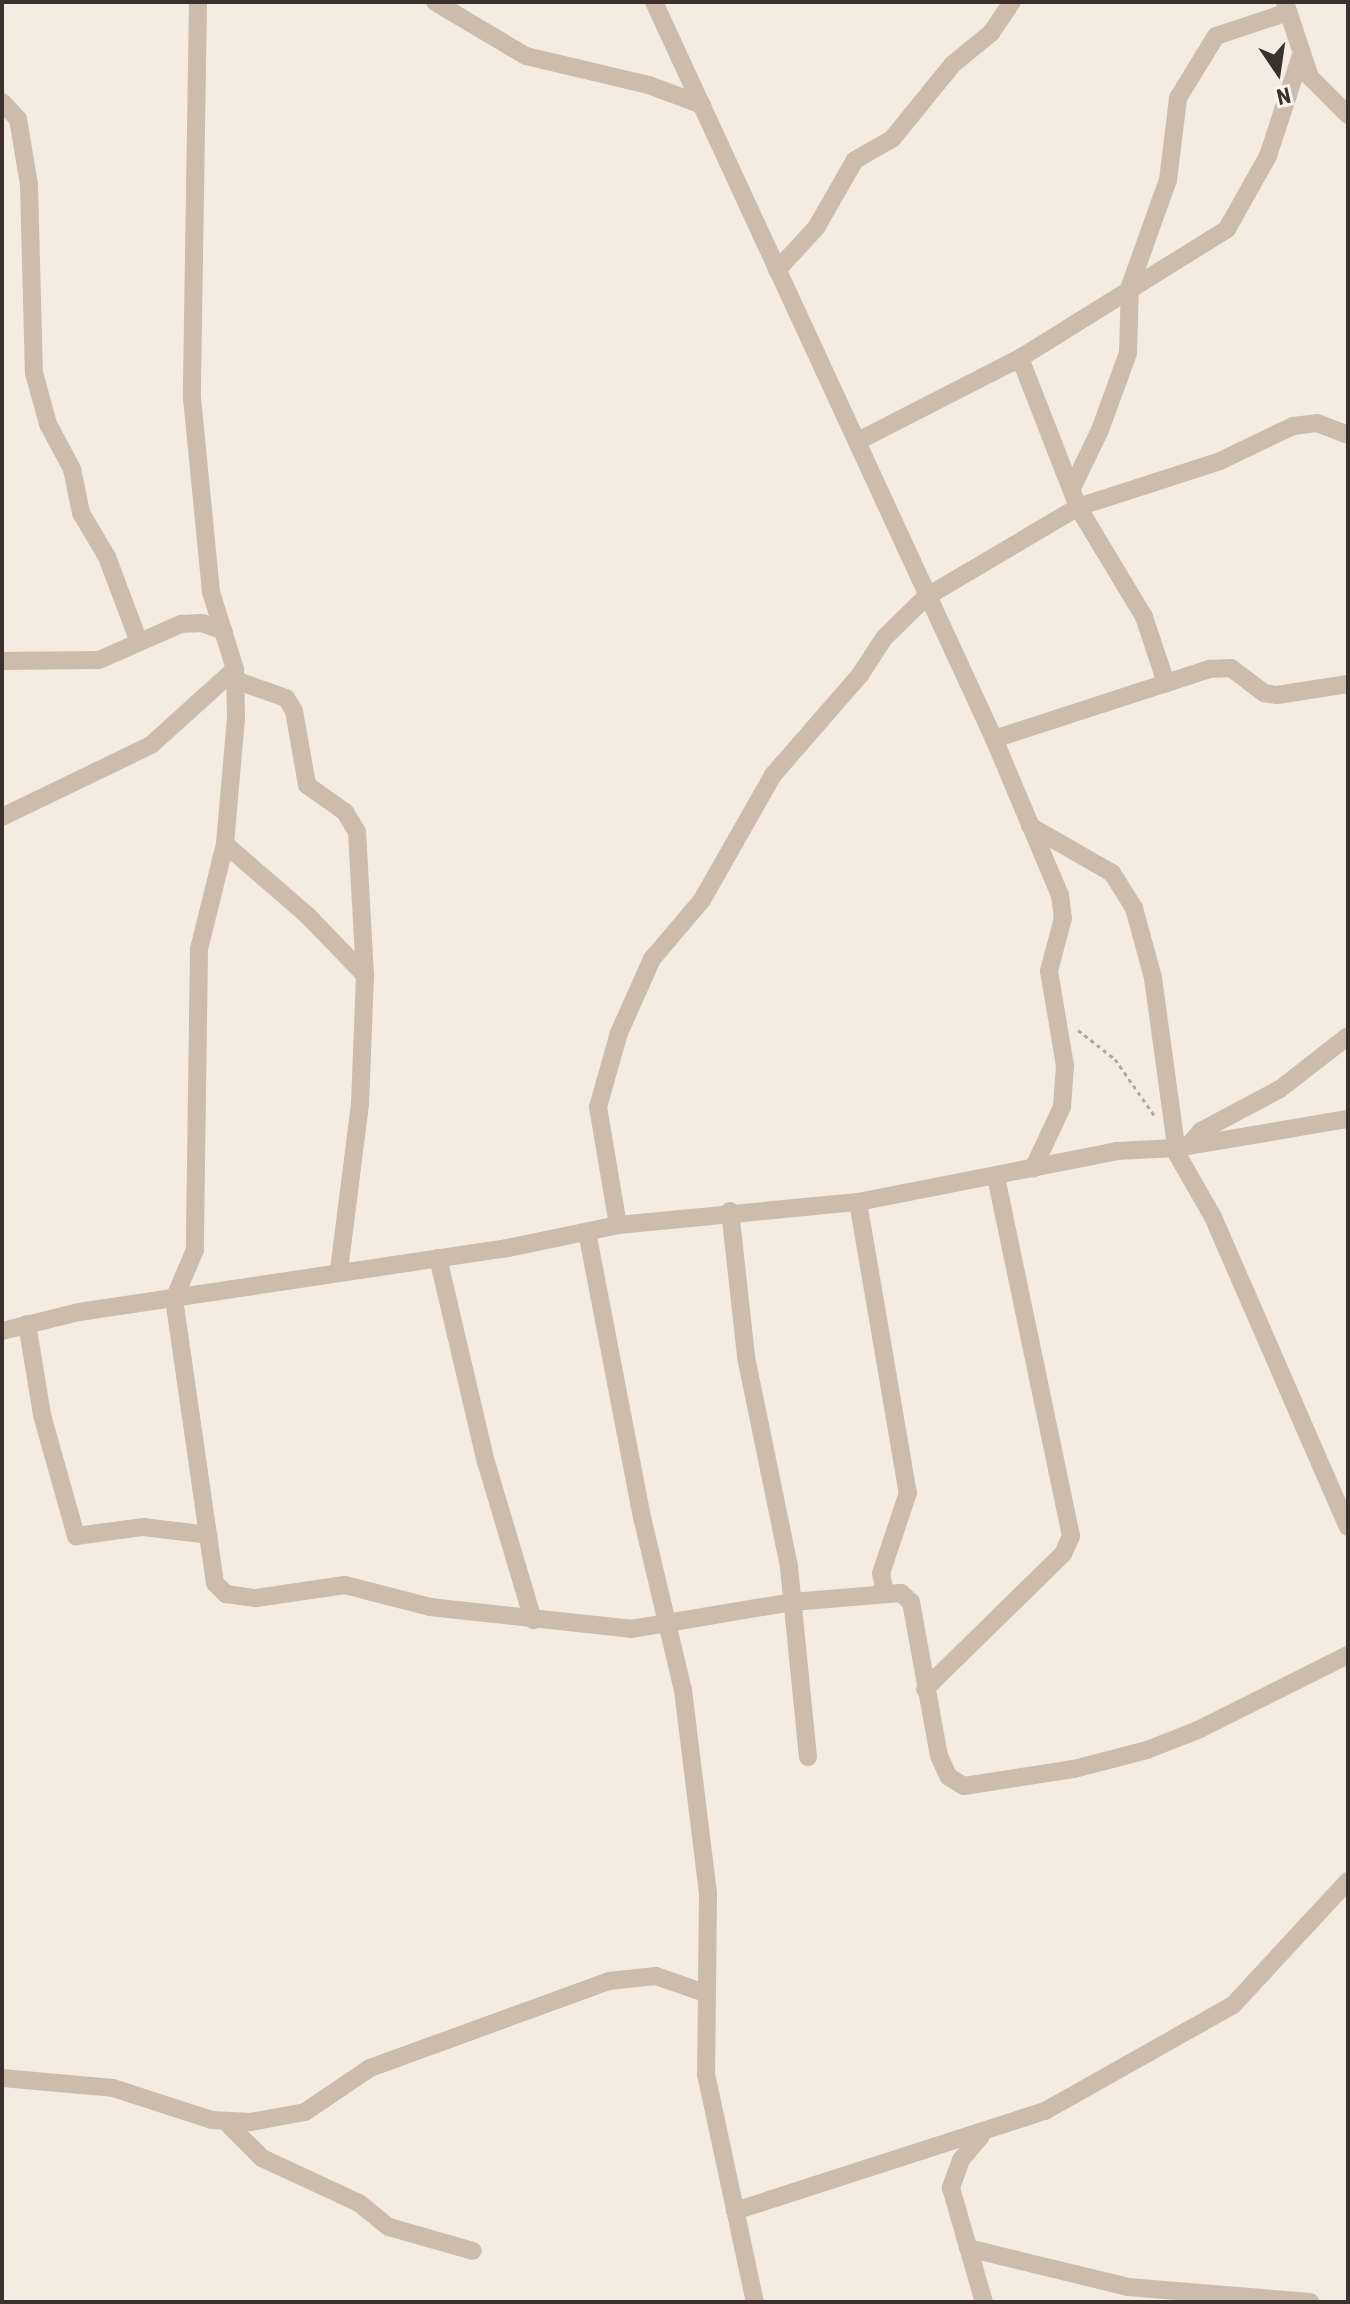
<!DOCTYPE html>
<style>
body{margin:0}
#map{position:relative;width:1350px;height:2304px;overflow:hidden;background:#f4ebe1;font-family:"Roboto Condensed",sans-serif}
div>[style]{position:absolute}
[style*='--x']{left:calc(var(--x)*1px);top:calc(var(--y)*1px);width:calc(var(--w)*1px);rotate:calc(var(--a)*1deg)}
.path>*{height:3px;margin-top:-1.5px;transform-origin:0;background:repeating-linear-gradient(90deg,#b9a596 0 4px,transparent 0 8px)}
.minor>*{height:18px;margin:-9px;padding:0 9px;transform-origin:9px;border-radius:9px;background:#cdbbac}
span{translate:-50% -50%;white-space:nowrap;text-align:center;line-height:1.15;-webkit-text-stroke:6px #fbf5ee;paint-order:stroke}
.frame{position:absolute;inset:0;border:4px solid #3b302b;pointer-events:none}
.north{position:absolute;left:1238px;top:32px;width:80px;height:80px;-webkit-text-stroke:6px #fbf5ee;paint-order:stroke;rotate:167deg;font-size:22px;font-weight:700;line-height:32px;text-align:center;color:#3b302b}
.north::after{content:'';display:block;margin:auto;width:28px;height:36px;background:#3b302b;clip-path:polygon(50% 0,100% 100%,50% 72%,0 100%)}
</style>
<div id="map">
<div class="path">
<div style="--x:1078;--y:1030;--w:47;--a:38.1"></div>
<div style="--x:1115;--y:1059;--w:68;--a:55.1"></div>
</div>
<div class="minor">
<div style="--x:198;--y:2;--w:396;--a:90.9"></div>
<div style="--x:192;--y:398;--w:195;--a:84.4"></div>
<div style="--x:211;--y:592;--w:81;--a:72.7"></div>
<div style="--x:235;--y:669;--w:49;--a:88.8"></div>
<div style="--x:236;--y:718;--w:126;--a:95"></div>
<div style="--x:225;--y:844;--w:108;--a:103.9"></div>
<div style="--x:199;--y:949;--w:301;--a:90.8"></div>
<div style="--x:195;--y:1250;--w:53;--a:113.2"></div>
<div style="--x:174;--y:1299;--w:287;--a:81.8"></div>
<div style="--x:215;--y:1583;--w:16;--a:45"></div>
<div style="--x:226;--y:1594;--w:30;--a:8"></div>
<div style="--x:256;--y:1598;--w:90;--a:-8.3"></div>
<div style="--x:345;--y:1585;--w:88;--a:14.5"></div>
<div style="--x:430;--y:1607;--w:202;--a:6.2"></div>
<div style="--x:631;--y:1629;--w:163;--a:-9.5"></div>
<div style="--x:792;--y:1602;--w:109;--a:-4.7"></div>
<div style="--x:901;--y:1593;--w:13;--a:42"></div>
<div style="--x:911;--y:1602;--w:157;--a:79.7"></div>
<div style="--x:939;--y:1756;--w:23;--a:65"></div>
<div style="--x:949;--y:1777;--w:17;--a:31"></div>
<div style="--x:964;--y:1786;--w:111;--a:-8.8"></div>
<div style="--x:1074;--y:1769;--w:75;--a:-14.6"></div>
<div style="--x:1147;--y:1750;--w:57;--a:-21.6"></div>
<div style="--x:1200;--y:1729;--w:165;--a:-26.6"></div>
<div style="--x:435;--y:2;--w:106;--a:30.7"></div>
<div style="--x:526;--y:56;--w:126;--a:13.3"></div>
<div style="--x:649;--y:85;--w:57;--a:20.7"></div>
<div style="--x:654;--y:2;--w:812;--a:65.23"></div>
<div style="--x:994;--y:739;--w:169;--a:67.1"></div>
<div style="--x:1060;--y:895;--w:23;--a:83"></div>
<div style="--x:1063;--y:918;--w:55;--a:104.8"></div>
<div style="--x:1049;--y:971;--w:96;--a:80.4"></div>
<div style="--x:1065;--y:1066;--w:41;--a:94.2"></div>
<div style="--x:1062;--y:1107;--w:68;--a:115.1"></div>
<div style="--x:1285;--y:2;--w:79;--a:71.6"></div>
<div style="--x:1310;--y:77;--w:54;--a:45"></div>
<div style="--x:2;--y:102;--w:23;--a:47"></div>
<div style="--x:18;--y:119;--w:67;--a:80.5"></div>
<div style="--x:29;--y:185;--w:188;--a:88.5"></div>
<div style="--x:34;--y:373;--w:53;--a:74.6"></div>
<div style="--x:48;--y:424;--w:51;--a:61.9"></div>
<div style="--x:72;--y:469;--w:45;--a:78.4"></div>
<div style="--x:81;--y:513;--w:51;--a:59.4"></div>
<div style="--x:107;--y:557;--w:91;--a:69.4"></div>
<div style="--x:777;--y:270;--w:57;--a:-47.1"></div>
<div style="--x:816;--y:228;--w:78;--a:-60.2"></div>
<div style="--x:855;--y:160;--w:43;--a:-29.6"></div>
<div style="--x:892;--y:139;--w:97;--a:-50.9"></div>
<div style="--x:953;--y:64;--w:49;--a:-39.2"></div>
<div style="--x:991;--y:33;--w:37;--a:-56"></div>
<div style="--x:1020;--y:358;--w:160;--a:68.7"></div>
<div style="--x:1078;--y:507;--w:128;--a:59"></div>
<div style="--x:1144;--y:617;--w:70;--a:71.6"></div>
<div style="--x:858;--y:441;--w:182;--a:-27.1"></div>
<div style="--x:1020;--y:358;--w:244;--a:-31.9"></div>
<div style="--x:1227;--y:229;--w:84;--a:-60.7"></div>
<div style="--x:1268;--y:156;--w:103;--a:-71.9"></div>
<div style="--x:1072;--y:488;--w:64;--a:-64.2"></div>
<div style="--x:1100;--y:430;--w:82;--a:-70"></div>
<div style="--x:1128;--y:353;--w:67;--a:-88.3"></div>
<div style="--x:1130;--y:286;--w:113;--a:-70.3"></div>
<div style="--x:1168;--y:180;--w:83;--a:-83"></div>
<div style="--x:1178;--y:98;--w:73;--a:-58.5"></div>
<div style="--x:1216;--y:36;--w:76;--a:-18.4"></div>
<div style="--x:2;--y:661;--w:97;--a:-0.6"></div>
<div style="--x:99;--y:660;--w:90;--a:-23.7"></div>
<div style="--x:181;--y:624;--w:21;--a:-3"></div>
<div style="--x:202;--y:623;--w:23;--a:20"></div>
<div style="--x:235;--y:680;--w:54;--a:19.4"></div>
<div style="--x:286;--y:698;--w:15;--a:58"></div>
<div style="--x:294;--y:711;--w:75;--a:80"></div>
<div style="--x:307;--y:785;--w:47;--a:35.4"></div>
<div style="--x:345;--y:812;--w:23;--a:59"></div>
<div style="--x:357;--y:832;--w:143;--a:86.8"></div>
<div style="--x:365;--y:975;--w:129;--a:92.2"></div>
<div style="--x:360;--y:1104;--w:167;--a:97.2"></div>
<div style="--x:994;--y:739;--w:227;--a:-18"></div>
<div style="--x:1210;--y:669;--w:21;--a:-3"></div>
<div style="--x:1231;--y:668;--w:41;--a:37.1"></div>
<div style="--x:1264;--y:693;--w:13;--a:9"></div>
<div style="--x:1277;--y:695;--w:72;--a:-8.8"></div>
<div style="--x:2;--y:817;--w:165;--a:-25.8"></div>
<div style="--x:151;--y:745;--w:113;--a:-42.1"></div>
<div style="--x:1030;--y:826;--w:95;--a:29.8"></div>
<div style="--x:1112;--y:873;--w:41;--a:57.8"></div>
<div style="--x:1134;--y:908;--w:73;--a:74.8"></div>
<div style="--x:1153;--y:978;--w:178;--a:82.2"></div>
<div style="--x:1177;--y:1154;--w:73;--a:60.3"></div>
<div style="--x:1213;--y:1217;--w:338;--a:66.5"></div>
<div style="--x:225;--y:844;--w:110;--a:40.9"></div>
<div style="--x:308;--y:916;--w:82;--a:46"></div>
<div style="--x:1188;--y:1146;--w:20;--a:-49"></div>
<div style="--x:1201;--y:1131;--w:89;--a:-28"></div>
<div style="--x:1280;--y:1089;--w:86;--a:-37.9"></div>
<div style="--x:858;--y:1202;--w:295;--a:80.3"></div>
<div style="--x:908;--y:1493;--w:84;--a:108.6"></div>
<div style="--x:881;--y:1573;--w:21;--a:79"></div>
<div style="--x:730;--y:1211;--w:147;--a:83.7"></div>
<div style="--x:746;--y:1357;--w:214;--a:78.4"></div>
<div style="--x:789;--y:1567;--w:191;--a:84.3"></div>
<div style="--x:618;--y:1225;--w:120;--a:-99.6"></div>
<div style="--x:598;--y:1107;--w:77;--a:-74.2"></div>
<div style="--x:619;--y:1033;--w:81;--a:-66"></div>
<div style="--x:652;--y:959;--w:77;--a:-49.7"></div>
<div style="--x:702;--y:900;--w:144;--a:-60.4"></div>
<div style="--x:773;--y:775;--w:133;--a:-49"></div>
<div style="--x:860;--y:675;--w:44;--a:-57"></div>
<div style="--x:884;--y:638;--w:59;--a:-44.3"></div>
<div style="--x:926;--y:597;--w:177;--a:-30.6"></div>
<div style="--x:1078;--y:507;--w:149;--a:-17.9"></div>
<div style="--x:1220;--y:461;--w:81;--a:-25.6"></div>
<div style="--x:1293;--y:426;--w:24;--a:-7"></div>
<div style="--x:1317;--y:423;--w:33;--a:21"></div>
<div style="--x:587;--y:1232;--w:290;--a:79.1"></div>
<div style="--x:642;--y:1517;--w:178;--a:76.7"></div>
<div style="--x:683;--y:1690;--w:205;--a:83"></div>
<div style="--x:708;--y:1893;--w:181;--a:90.6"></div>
<div style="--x:706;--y:2074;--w:233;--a:77.9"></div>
<div style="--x:438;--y:1258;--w:210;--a:76.8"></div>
<div style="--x:486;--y:1462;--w:165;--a:73.4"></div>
<div style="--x:27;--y:1324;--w:92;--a:80.6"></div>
<div style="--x:42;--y:1415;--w:126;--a:74.3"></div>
<div style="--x:76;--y:1536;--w:68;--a:-7.7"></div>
<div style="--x:143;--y:1527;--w:66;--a:6.9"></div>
<div style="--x:2;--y:1331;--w:79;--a:-13.9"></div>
<div style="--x:79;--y:1312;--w:429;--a:-8.5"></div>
<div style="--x:503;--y:1249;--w:117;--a:-11.8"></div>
<div style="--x:618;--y:1225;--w:241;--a:-5.5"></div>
<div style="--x:858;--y:1202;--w:264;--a:-11.1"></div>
<div style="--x:1117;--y:1151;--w:59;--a:-2.9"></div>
<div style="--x:1176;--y:1148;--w:174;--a:-9.6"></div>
<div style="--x:925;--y:1689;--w:193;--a:-44.4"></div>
<div style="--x:1063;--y:1554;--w:20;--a:-66"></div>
<div style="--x:1071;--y:1536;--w:368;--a:-101.8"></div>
<div style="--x:2;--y:2078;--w:111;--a:5.1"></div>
<div style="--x:113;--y:2088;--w:104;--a:17.9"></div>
<div style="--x:212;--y:2120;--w:38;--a:3"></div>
<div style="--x:250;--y:2122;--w:56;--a:-10.3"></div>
<div style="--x:305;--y:2112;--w:78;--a:-34.1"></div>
<div style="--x:370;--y:2068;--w:254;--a:-20"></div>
<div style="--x:609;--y:1981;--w:47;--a:-6.1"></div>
<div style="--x:656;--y:1976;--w:52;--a:19.1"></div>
<div style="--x:227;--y:2123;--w:49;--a:45"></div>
<div style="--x:262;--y:2158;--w:107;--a:24.9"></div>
<div style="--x:359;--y:2203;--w:38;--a:39"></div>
<div style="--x:389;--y:2227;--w:87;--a:15.9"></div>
<div style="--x:981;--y:2136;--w:31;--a:130"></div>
<div style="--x:961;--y:2160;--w:30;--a:110"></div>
<div style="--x:951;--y:2188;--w:119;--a:73.9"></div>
<div style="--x:735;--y:2211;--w:326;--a:-17.9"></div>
<div style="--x:1045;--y:2111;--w:216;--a:-29.4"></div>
<div style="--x:1233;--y:2005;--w:169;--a:-47.2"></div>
<div style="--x:968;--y:2248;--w:165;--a:13.7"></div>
<div style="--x:1128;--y:2287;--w:183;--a:4.7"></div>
</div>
<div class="frame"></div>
<div class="north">N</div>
</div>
